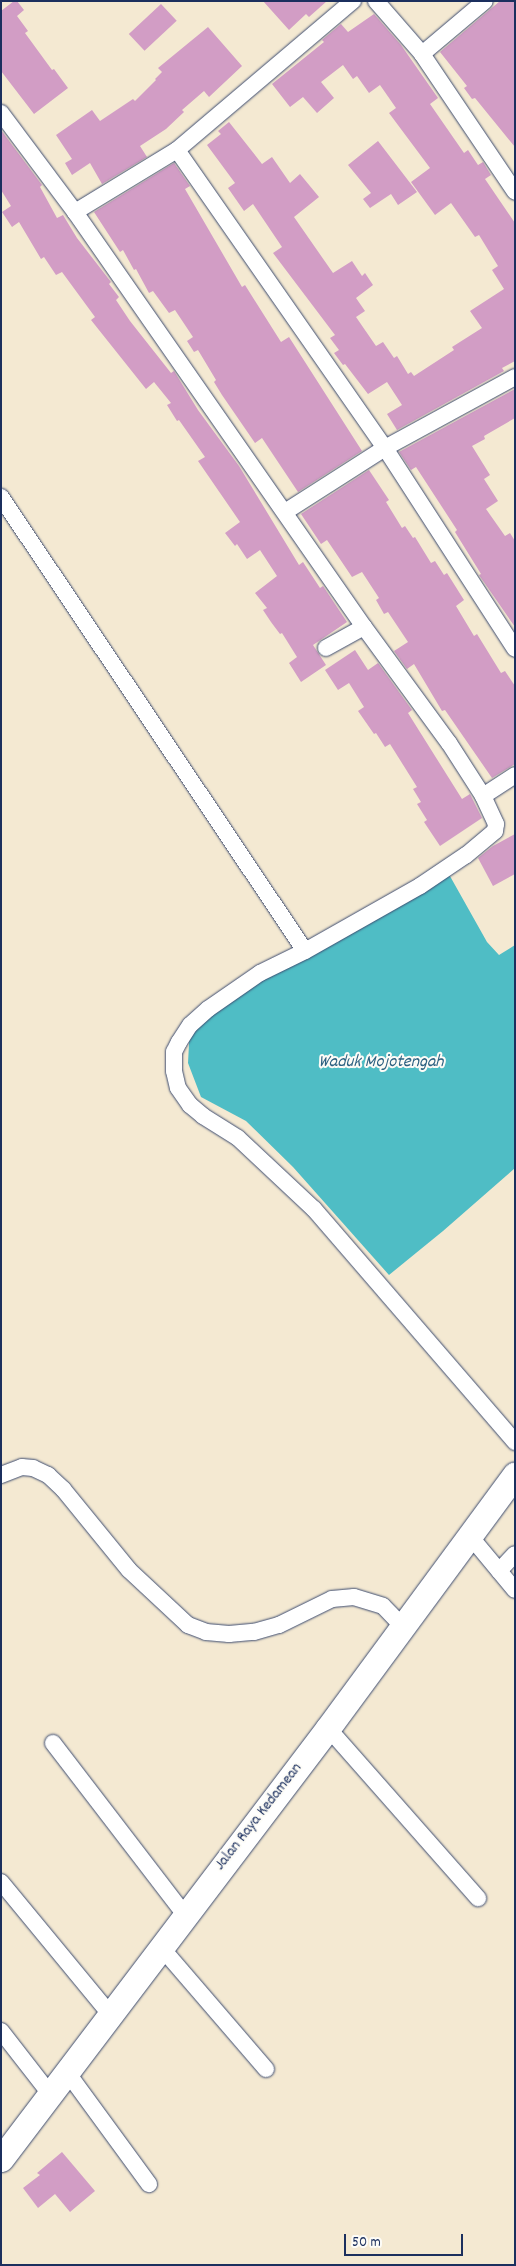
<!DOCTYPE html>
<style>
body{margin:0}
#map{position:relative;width:516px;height:2266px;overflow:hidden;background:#f4e9d2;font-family:Dekko,sans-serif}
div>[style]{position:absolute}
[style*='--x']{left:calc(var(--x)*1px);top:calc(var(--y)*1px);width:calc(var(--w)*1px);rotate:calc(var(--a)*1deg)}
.water>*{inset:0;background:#4fbdc5}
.building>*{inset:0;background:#d29dc5;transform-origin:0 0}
.roads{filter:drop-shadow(0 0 1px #3c4b6f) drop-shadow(0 0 1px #3c4b6f)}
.minor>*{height:16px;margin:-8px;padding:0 8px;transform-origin:8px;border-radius:8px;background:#fff}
.highway>*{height:25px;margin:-12.5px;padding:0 12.5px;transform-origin:12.5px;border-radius:12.5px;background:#fff}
span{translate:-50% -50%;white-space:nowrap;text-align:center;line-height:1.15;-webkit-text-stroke:4px #fdfcf7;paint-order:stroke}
.street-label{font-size:16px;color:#1b2f5e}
.water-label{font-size:18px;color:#2d6182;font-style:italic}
.frame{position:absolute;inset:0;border:2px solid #1b2f5e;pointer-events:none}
.scale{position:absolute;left:344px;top:2234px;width:119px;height:22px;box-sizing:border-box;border:2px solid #1b2f5e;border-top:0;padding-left:6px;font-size:15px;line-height:18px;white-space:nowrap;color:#1b2f5e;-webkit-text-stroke:4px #fdfcf7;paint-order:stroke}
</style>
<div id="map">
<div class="water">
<div style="clip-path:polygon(446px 869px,487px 942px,499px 955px,515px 945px,515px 1168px,443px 1231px,389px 1275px,293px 1167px,246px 1121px,201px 1097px,188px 1063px,190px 1025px,301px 953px)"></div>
</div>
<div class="building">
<div style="clip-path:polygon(14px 1px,17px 1px,24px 10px,17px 16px,28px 31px,25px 33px,52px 70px,54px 69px,68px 88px,34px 114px,1px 71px,1px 11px)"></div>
<div style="clip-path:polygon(263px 1px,327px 1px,309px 17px,306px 14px,289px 30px)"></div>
<div style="clip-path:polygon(500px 1px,515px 1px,515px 147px,475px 98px,472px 99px,464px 88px,467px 86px,440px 52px)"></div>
<div style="left:161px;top:4px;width:23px;height:44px;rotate:47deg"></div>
<div style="clip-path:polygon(374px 14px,401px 45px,438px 98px,430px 104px,464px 153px,468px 150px,478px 165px,483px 162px,491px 175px,485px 179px,515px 223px,515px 361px,502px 368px,504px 371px,397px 430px,387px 414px,402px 405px,387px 382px,368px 394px,345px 364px,343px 365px,334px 353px,339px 350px,330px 338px,335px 335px,273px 253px,282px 247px,253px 204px,244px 211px,228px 188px,235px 183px,207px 145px,221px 134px,218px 131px,229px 122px,262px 164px,272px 157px,290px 183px,300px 174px,319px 197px,294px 217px,333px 273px,352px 261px,362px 276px,365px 273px,373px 285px,356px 298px,365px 311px,356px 317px,376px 346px,383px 342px,394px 358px,397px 356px,408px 374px,411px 372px,414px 376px,454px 350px,452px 347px,482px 328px,470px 311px,504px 289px,492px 270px,498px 266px,479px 235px,475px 237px,451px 203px,435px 215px,411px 182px,430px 168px,389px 113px,396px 108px,380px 85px,369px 93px,357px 76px,353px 79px,343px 65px,321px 82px,334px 98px,317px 113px,303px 97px,290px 107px,272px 84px,324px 42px,322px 40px,341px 24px,348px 32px)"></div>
<div style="clip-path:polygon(208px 27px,242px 66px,209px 97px,204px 91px,182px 110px,184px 112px,166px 129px,140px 146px,147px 157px,102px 184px,90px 163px,72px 175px,65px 163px,72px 159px,56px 135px,92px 110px,100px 121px,133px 99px,135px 101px,156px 80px,155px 79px,162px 72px,158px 68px)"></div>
<div style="clip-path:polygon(1px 130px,42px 185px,40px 187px,57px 218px,63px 215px,77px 238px,111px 282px,109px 284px,119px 297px,116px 300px,130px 321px,171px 373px,174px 371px,198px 410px,239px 466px,299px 565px,303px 562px,320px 588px,323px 586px,347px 622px,313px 645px,326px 665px,301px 682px,289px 663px,297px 657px,282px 633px,280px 634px,271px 622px,263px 610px,267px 608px,255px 593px,277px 576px,260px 550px,247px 559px,237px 544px,235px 546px,225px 533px,240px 522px,198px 461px,205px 457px,179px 420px,177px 421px,167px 405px,171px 403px,154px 382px,146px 389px,91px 320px,95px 317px,62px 272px,56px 275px,44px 257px,41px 259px,19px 222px,12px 227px,2px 212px,11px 206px,1px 190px)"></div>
<div style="clip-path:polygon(378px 141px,417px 192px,398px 205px,391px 194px,370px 208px,363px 199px,371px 193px,348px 165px)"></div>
<div style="clip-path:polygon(174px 163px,190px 186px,185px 189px,242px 287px,245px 285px,281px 342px,289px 337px,362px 451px,298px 492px,262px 438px,255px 443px,222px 395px,214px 382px,216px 380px,198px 350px,194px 352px,187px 341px,193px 337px,175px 310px,169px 313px,153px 291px,149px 293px,136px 269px,134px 270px,123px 250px,120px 252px,94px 212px)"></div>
<div style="clip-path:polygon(515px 389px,515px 418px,484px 436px,485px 439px,472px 446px,490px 475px,484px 479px,498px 501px,486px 509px,505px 536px,510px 533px,515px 541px,515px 627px,479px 575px,481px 574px,455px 532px,457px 530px,416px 467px,411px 470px,399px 452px)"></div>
<div style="clip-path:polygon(369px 470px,389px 500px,386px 502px,402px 528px,405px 526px,413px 538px,415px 537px,431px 563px,435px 561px,444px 575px,447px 573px,464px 600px,456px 606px,474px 636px,477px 634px,501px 673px,505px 671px,515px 686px,515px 764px,492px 778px,445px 710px,442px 711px,414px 664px,407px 669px,394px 651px,408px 642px,388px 612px,384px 614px,376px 600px,379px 598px,362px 572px,352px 577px,327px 540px,321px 544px,301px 514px)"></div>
<div style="clip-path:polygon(355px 650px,368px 670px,378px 663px,412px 710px,408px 713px,462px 799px,470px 794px,482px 818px,440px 846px,424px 822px,427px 820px,417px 804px,421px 802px,413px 789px,417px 787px,390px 744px,385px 747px,376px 733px,374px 734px,358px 711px,364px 707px,349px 683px,338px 690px,325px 670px)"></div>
<div style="clip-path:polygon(515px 834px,515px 874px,493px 886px,478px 858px,493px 846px)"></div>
<div style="clip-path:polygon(62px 2152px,95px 2191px,70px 2212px,55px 2194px,38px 2208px,23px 2188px,40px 2175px,37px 2173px)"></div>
</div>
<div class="roads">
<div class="minor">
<div style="--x:376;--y:1;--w:70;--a:49"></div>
<div style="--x:422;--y:54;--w:166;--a:56"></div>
<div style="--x:422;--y:54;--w:82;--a:-40.1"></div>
<div style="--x:1;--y:113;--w:124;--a:53.2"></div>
<div style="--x:75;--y:212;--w:506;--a:55.15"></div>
<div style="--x:364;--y:627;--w:144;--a:53.8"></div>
<div style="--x:449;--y:743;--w:63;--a:57.3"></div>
<div style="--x:483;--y:796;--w:31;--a:65"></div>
<div style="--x:496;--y:824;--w:7;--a:98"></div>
<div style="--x:495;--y:831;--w:38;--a:140"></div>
<div style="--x:466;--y:855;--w:55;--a:146"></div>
<div style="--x:420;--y:886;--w:132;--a:150.5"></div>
<div style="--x:305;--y:951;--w:50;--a:153.9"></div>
<div style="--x:260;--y:973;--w:63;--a:145.3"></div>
<div style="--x:208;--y:1009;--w:24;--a:138"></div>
<div style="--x:190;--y:1025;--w:20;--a:123"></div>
<div style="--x:179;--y:1042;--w:11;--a:117"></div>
<div style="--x:174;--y:1052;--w:19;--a:90"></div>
<div style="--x:174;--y:1071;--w:17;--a:77"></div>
<div style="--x:178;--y:1088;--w:21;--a:55"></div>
<div style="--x:190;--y:1105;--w:17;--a:40"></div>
<div style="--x:203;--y:1116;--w:41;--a:32.2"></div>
<div style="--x:238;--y:1138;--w:104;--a:43.1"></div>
<div style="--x:314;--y:1209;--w:308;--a:49.2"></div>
<div style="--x:177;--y:150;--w:363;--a:55.1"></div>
<div style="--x:385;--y:448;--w:239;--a:57.1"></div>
<div style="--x:75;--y:212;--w:119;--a:-31.3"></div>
<div style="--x:177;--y:150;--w:231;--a:-40.3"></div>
<div style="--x:1;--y:497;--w:546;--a:56.19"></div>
<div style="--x:285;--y:512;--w:119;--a:-32.6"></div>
<div style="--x:385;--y:448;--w:148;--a:-28.6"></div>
<div style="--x:326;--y:648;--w:43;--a:-28.9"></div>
<div style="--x:483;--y:796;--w:38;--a:-33"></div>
<div style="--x:1;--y:1475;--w:22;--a:-21"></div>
<div style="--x:22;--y:1467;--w:11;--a:5"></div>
<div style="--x:33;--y:1468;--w:17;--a:25"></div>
<div style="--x:48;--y:1475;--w:21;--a:43"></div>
<div style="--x:63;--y:1489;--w:104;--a:50.8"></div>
<div style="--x:129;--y:1570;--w:81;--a:43"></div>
<div style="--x:188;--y:1625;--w:19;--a:21"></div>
<div style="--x:206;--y:1632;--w:23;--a:5"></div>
<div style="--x:229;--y:1634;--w:25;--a:-5"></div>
<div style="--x:254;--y:1632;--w:26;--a:-16"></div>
<div style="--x:279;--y:1625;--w:59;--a:-26.1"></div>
<div style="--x:332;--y:1599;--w:22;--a:-5"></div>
<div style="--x:354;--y:1597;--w:30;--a:17"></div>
<div style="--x:383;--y:1606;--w:29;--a:46"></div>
<div style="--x:470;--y:1536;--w:70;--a:50.2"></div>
<div style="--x:499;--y:1571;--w:23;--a:-47"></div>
<div style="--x:328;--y:1728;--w:227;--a:48.6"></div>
<div style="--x:53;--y:1743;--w:217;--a:52.5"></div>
<div style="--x:1;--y:1882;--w:171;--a:50.5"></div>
<div style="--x:161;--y:1947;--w:161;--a:49.3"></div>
<div style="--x:1;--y:2031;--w:80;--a:52.1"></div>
<div style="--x:67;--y:2072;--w:139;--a:53.8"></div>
</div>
<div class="highway">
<div style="--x:1;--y:2159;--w:541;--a:-52.81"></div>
<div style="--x:328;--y:1728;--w:315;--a:-53.6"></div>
</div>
</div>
<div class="street-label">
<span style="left:259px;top:1817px;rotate:-52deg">Jalan Raya Kedamean</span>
</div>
<div class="water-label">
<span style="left:381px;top:1063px">Waduk Mojotengah</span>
</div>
<div class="frame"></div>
<div class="scale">50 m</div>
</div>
